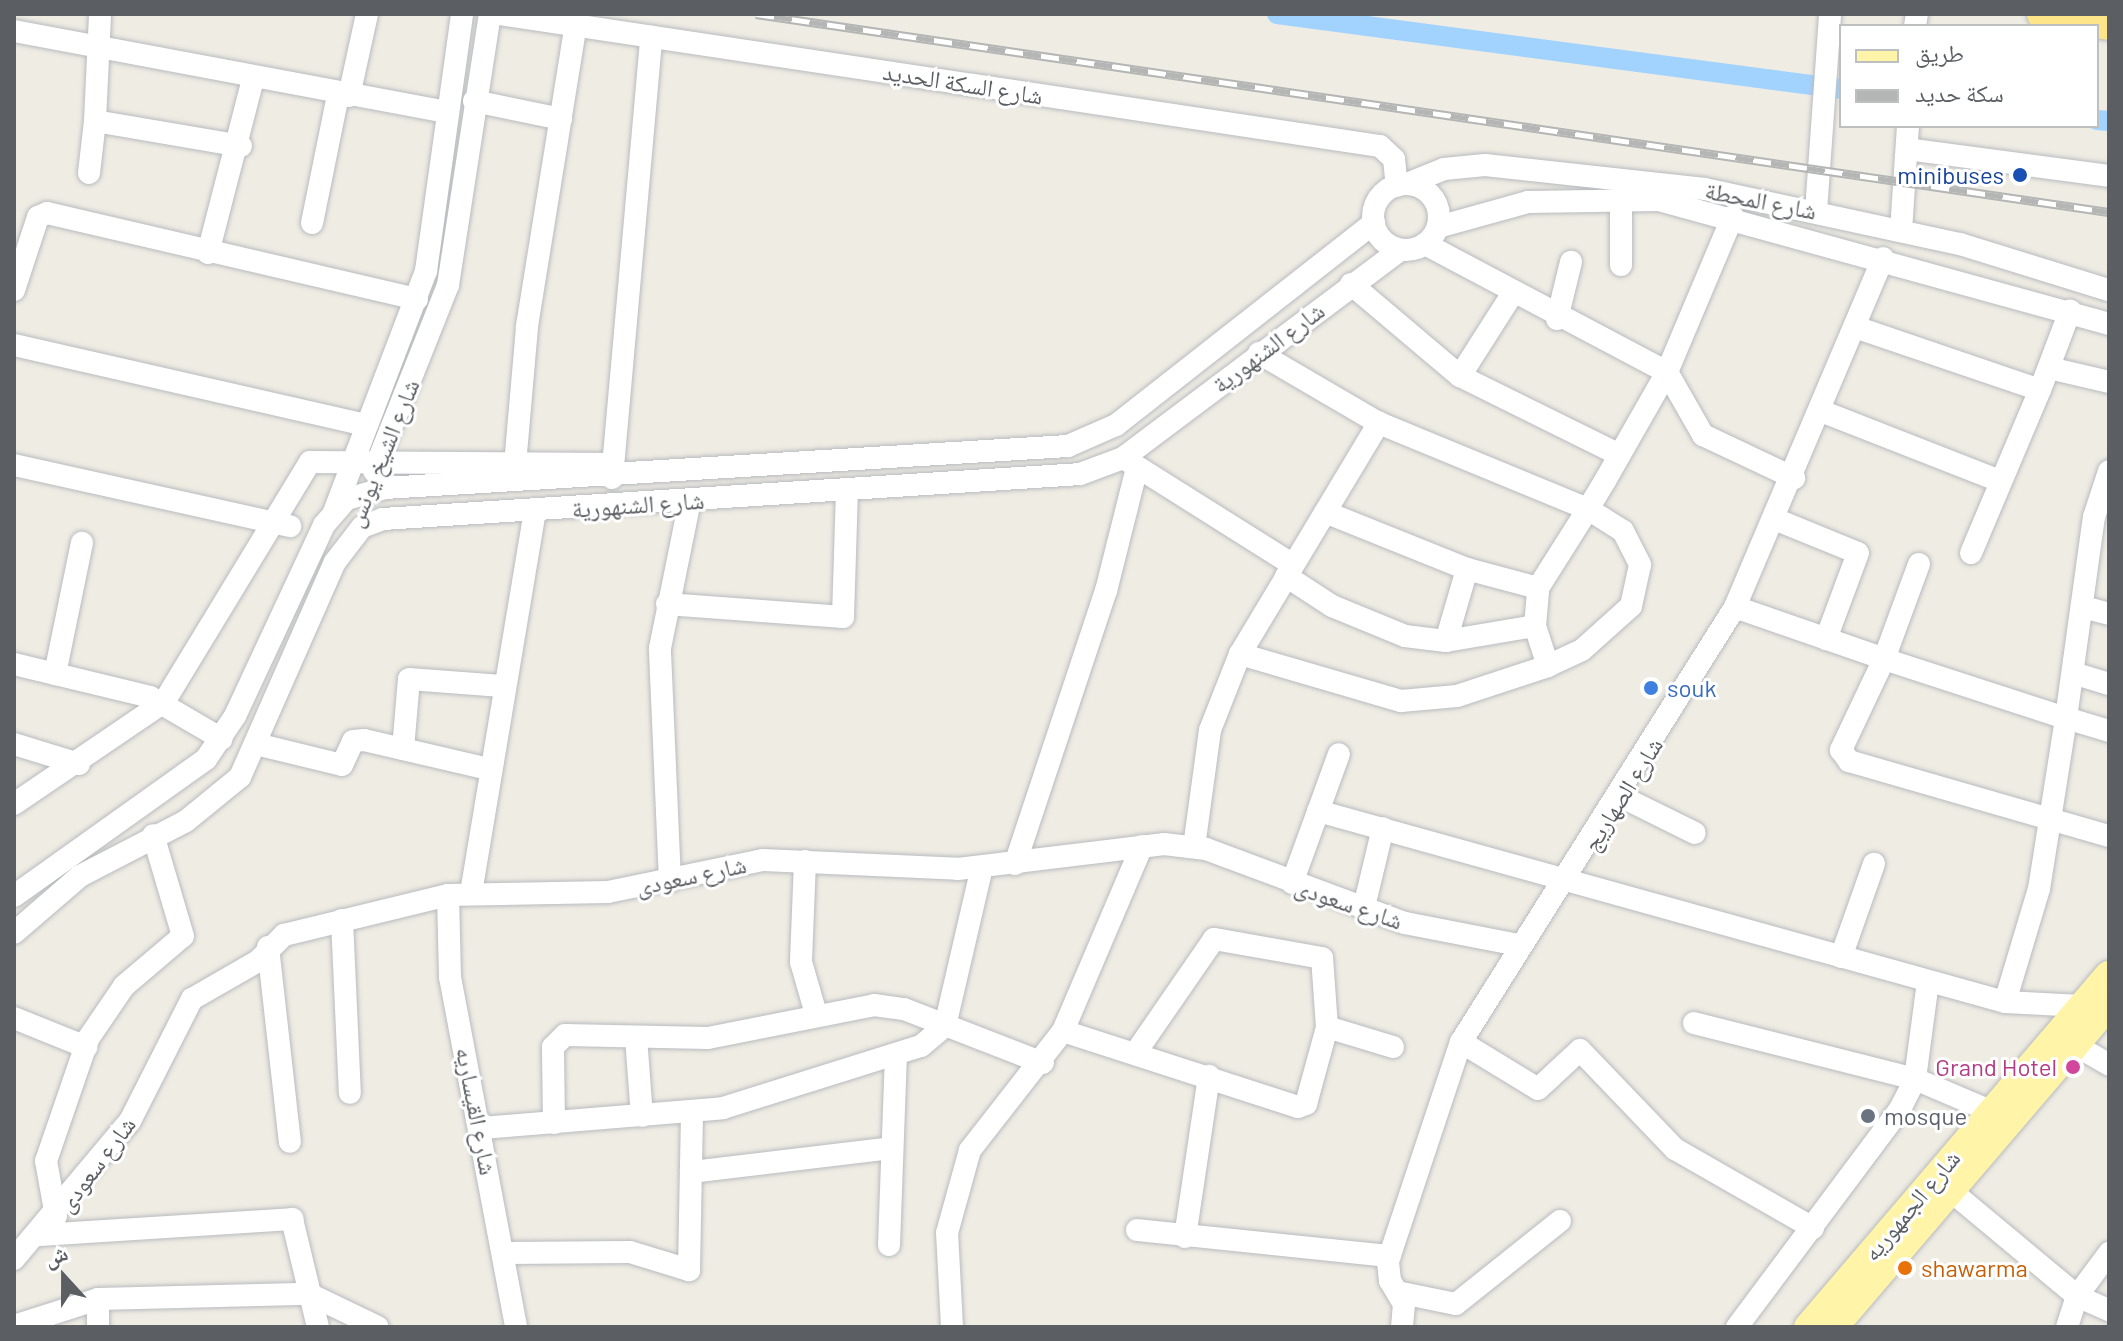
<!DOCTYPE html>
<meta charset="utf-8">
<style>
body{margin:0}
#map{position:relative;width:2123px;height:1341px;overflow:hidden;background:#efece3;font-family:Barlow,"Noto Naskh Arabic",sans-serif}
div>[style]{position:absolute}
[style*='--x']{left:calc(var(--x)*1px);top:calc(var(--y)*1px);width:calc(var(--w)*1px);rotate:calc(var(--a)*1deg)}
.canal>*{height:20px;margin:-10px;padding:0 10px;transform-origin:10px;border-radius:10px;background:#a2d3ff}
.roads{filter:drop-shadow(0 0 2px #b8bbc0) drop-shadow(0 0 2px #b8bbc0)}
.minor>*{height:22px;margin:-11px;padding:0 11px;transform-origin:11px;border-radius:11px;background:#fff}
.minor>.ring{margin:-11px;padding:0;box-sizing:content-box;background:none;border:22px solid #fff;border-radius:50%}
.major>*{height:28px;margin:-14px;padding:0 14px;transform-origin:14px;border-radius:14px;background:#fff4a7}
.highway>*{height:32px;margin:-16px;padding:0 16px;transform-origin:16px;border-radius:16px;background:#ffe589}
.rail>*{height:9px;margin-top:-4.5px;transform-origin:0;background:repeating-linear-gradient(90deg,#fff 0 18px,#b4b5b5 0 36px);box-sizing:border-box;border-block:2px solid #b4b5b5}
.dots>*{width:22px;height:22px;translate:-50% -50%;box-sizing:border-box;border:4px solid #fff;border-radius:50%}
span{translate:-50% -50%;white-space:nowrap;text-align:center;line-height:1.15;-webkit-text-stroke:6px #fff;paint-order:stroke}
.street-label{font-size:24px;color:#5b5f64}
.transit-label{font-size:24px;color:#164399}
.right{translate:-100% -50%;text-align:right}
.shop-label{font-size:24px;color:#366cbe}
.left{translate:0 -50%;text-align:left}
.hotel-label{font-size:24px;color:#b23c85}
.worship-label{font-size:24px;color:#5b616d}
.food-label{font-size:24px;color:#c56008}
.frame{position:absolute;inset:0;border:16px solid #5b5f64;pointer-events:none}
.legend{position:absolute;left:1839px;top:24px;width:260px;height:104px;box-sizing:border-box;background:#fff;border:2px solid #bdbfc1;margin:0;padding:10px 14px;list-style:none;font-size:24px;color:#5b5f64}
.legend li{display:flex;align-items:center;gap:16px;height:40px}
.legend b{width:40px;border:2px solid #bdbfc1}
.north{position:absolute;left:24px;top:1237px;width:80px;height:80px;-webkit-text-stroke:6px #fff;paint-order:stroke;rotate:339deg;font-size:22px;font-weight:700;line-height:32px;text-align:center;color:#5b5f64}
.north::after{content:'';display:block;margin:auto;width:28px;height:36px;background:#5b5f64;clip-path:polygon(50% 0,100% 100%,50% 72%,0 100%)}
</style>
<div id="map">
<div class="canal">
<div style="--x:1277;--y:14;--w:569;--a:7.57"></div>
<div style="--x:2097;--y:120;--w:12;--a:5"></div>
</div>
<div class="roads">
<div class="minor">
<div style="--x:500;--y:14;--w:890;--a:8.53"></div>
<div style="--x:1380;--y:146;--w:19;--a:43"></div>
<div style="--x:1394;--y:159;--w:27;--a:84"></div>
<div style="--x:1915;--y:26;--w:12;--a:-81"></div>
<div style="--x:14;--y:31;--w:441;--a:10.6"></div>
<div style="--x:349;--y:96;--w:84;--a:-77.6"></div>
<div style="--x:474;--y:101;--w:89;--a:11.7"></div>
<div style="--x:95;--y:121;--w:107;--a:-87.3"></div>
<div style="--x:1907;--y:149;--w:204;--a:7.6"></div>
<div style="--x:89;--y:173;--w:52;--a:-83.4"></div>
<div style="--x:95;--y:121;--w:148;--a:9.7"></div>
<div style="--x:1407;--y:184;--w:40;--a:-22"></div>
<div style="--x:1444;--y:169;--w:41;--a:-5.6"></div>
<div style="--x:1485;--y:165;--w:221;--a:6.2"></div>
<div style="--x:1705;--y:189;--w:261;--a:12.2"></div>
<div style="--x:1960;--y:244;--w:156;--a:17.2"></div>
<div class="ring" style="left:1373px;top:184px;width:44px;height:44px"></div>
<div style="--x:1621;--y:197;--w:68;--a:90"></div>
<div style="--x:1816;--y:211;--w:197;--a:-85.9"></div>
<div style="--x:312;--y:223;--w:131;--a:-78.5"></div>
<div style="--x:1438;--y:227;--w:93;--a:-15.5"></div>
<div style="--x:1528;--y:202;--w:131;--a:-0.9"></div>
<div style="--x:1659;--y:200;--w:467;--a:15.4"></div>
<div style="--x:1901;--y:231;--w:105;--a:-86.2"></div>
<div style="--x:1425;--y:244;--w:274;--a:27.9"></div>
<div style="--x:1667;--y:372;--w:73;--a:60.3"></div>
<div style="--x:1703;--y:435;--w:101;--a:25.3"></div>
<div style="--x:208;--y:253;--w:180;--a:-75.5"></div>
<div style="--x:1351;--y:284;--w:143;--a:40.2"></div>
<div style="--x:1460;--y:376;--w:178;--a:26.3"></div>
<div style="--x:14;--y:290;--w:77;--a:-71.8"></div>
<div style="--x:38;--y:217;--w:10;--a:-24"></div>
<div style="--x:47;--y:213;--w:380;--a:13.1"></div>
<div style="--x:1557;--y:319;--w:59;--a:-76.2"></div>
<div style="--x:1855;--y:327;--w:195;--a:18.8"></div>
<div style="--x:2040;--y:390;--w:85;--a:-69.2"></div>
<div style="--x:14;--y:345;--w:361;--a:12.8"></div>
<div style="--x:1259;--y:353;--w:139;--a:30.3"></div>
<div style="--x:1379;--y:423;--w:226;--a:22.4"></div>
<div style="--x:1588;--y:509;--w:41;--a:32.2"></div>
<div style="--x:1623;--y:531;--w:38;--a:63"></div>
<div style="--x:1640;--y:565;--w:42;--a:102.4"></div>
<div style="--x:1631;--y:606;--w:66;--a:138.1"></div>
<div style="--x:1582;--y:650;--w:38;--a:155"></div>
<div style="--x:1548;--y:666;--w:42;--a:-108"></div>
<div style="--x:1535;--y:626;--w:38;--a:-85"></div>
<div style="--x:1538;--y:588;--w:93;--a:-57.7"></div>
<div style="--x:1588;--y:509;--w:35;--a:-59"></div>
<div style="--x:1606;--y:479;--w:123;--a:-60.3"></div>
<div style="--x:1667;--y:372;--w:169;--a:-67.1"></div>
<div style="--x:2049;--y:368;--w:62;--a:13.1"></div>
<div style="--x:1460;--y:376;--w:95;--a:-57.5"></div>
<div style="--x:1821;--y:411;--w:192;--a:21.4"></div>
<div style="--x:1128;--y:461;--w:195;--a:32.2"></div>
<div style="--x:14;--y:465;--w:283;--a:12.5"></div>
<div style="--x:374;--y:471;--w:200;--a:-68.3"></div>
<div style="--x:448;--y:285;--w:274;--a:-81.2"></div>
<div style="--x:514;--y:476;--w:151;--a:-85"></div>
<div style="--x:527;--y:326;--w:305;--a:-80.8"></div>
<div style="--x:612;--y:478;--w:443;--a:-84.9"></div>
<div style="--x:334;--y:512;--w:258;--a:-69.1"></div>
<div style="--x:426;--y:271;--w:260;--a:-82"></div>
<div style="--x:1325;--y:512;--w:153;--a:21.9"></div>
<div style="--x:1467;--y:569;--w:73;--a:15"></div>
<div style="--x:1777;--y:520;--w:87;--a:22.2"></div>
<div style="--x:1858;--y:553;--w:92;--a:110.4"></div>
<div style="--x:1971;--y:553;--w:177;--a:-67.1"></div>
<div style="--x:1919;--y:564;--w:101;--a:110.2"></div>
<div style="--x:1884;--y:659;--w:191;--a:18"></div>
<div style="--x:2066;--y:718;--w:203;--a:-82.1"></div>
<div style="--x:2094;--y:517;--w:48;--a:-71.9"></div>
<div style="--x:1286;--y:576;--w:55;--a:33.1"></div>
<div style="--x:1332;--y:606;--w:79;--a:22.3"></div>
<div style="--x:1405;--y:636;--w:41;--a:7"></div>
<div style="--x:1446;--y:641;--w:90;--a:-9.6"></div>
<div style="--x:667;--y:604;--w:176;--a:4.2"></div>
<div style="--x:843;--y:617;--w:126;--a:-88.2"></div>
<div style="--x:1735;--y:607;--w:158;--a:19.2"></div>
<div style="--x:1884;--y:659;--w:101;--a:115.3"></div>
<div style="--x:1841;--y:750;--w:14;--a:54"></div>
<div style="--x:1849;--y:761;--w:271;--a:16.1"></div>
<div style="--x:2083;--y:607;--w:27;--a:15"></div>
<div style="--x:1446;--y:641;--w:75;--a:-73.7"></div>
<div style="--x:1240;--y:654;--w:270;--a:-59"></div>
<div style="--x:14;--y:664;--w:140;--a:13.6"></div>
<div style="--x:150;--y:697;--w:83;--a:30.3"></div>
<div style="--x:2073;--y:673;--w:38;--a:17"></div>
<div style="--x:55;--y:674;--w:134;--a:-78.4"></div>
<div style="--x:14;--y:744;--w:68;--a:17.1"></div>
<div style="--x:260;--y:745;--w:84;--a:13.7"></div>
<div style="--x:342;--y:765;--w:26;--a:-65"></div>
<div style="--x:353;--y:741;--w:11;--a:-5"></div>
<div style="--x:364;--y:740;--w:128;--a:13.1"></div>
<div style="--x:403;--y:749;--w:70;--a:-85.1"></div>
<div style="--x:409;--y:679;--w:93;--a:4.3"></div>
<div style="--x:1622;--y:797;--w:81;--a:26.3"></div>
<div style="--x:14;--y:804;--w:181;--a:-34.2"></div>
<div style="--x:164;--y:702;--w:281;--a:-58.7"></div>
<div style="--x:310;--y:462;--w:303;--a:0.4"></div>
<div style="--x:1318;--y:811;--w:713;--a:15.54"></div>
<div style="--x:2005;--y:1002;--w:77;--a:3"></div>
<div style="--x:1194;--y:847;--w:118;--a:-82.2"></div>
<div style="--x:1210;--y:730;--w:82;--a:-68.5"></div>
<div style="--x:1240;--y:654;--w:168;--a:16.3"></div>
<div style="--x:1401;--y:701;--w:56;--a:-5.1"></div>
<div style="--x:1457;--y:696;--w:96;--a:-18.2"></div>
<div style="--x:805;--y:861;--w:101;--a:92.3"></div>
<div style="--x:801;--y:962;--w:54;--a:73.9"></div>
<div style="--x:1015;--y:864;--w:288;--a:-71.6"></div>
<div style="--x:1106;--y:591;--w:127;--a:-75.9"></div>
<div style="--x:670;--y:881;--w:233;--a:-92.5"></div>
<div style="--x:660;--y:648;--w:150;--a:-78.5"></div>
<div style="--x:1292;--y:883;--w:137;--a:-70"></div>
<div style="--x:471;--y:893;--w:387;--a:-80.5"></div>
<div style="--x:448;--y:895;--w:82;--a:88.6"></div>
<div style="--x:450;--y:977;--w:356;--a:79.3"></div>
<div style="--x:14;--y:896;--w:236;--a:-35.5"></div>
<div style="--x:206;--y:759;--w:52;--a:-56"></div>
<div style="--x:235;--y:716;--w:211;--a:-65"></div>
<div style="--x:324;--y:525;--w:35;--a:-49"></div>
<div style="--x:347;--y:499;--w:40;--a:-16"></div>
<div style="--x:385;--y:488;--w:684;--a:-3.52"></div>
<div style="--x:1068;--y:446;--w:52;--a:-23.6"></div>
<div style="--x:1116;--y:425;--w:328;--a:-38.1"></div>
<div style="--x:1364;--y:907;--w:81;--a:-76.5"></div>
<div style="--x:342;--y:920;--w:173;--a:87.4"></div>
<div style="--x:14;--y:933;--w:87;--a:-40.8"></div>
<div style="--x:80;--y:876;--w:119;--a:-27.4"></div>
<div style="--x:186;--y:821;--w:70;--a:-39.2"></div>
<div style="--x:240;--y:777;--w:235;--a:-66.2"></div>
<div style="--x:335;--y:562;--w:44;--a:-52.4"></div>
<div style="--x:362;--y:527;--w:22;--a:-21"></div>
<div style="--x:383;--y:519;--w:698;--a:-3.69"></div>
<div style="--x:1080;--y:474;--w:46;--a:-20.4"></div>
<div style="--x:1123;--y:458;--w:346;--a:-36.9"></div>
<div style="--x:268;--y:947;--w:196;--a:83.6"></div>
<div style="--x:1841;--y:957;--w:99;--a:-70.5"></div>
<div style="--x:2005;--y:1002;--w:118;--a:-73.3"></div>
<div style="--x:2039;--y:889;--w:173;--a:-81"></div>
<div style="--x:2066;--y:718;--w:45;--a:16.8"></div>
<div style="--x:14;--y:1018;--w:78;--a:21.9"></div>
<div style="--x:1694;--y:1023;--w:228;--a:14.2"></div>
<div style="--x:1915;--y:1079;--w:82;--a:23.1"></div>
<div style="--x:1327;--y:1027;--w:69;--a:16.9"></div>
<div style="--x:1063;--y:1031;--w:247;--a:17.9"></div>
<div style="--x:1298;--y:1107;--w:9;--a:-21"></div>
<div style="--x:1306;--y:1104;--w:80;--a:-74.7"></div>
<div style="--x:1327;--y:1027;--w:69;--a:-94.1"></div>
<div style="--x:1322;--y:958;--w:110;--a:-170"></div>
<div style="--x:1214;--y:939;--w:137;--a:124.6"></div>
<div style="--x:636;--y:1037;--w:79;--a:85.7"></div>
<div style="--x:1461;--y:1042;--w:90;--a:31.4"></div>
<div style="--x:1538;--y:1089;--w:57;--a:-42.9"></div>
<div style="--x:1580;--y:1050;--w:137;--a:46.2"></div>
<div style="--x:1675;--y:1149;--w:159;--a:29.8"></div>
<div style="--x:2075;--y:1045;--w:39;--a:30"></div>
<div style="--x:554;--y:1123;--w:76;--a:-90.8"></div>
<div style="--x:553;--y:1047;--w:17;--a:-45"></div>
<div style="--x:565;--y:1035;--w:143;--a:1.2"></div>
<div style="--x:708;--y:1038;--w:169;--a:-11.2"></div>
<div style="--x:874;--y:1005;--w:30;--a:8"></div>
<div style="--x:904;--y:1009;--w:149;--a:21.2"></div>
<div style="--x:482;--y:1128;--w:242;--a:-4.7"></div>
<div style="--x:723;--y:1108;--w:207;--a:-17.4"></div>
<div style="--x:921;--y:1046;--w:31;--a:-40"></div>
<div style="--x:945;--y:1026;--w:163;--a:-76.9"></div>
<div style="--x:691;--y:1172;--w:201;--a:-6.8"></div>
<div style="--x:1951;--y:1191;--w:164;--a:39.8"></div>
<div style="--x:2077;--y:1296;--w:54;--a:-53.3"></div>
<div style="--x:56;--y:1216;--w:56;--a:-100.3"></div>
<div style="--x:46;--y:1161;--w:129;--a:-71"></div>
<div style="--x:88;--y:1039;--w:64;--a:-55.8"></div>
<div style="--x:124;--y:986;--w:77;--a:-40.3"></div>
<div style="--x:183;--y:936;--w:105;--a:-106.5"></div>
<div style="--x:1137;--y:1230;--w:254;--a:5.9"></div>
<div style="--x:39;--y:1235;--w:254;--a:-3.6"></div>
<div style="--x:292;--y:1219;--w:111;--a:76.5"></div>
<div style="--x:1185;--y:1237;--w:163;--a:-81.5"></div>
<div style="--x:889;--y:1245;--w:190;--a:-87.9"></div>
<div style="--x:504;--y:1253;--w:126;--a:-0.5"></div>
<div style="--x:630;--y:1252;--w:62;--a:17"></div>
<div style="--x:689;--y:1270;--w:158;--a:-88.9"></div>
<div style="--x:14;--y:1259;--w:180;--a:-50"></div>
<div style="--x:130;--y:1121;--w:137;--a:-63.1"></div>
<div style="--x:192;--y:999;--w:76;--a:-29.9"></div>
<div style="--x:258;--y:961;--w:37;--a:-45"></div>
<div style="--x:284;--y:935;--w:169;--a:-13.7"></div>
<div style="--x:448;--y:895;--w:160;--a:-1.1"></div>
<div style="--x:608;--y:892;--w:158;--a:-11.7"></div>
<div style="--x:763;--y:860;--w:195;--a:2.6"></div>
<div style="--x:958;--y:869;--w:208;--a:-6.9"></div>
<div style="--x:1164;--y:844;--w:42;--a:6.8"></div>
<div style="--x:1206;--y:849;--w:212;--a:20.4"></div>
<div style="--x:1405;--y:923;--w:115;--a:11"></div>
<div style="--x:1397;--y:1292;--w:60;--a:11.5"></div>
<div style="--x:1456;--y:1304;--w:133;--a:-38.6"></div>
<div style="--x:14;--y:1326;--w:88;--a:-17.8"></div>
<div style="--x:98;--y:1299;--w:211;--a:-1.4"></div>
<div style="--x:309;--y:1294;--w:76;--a:25.6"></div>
<div style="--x:98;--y:1327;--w:28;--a:-90"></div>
<div style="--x:952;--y:1327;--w:94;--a:-93"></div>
<div style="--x:947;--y:1233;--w:86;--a:-74.5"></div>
<div style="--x:970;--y:1150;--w:151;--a:-52"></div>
<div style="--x:1063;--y:1031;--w:201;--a:-66.9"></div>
<div style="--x:1402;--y:1327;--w:23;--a:-85"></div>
<div style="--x:1404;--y:1304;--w:27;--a:-121"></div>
<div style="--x:1390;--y:1281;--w:20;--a:-96"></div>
<div style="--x:1388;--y:1261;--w:231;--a:-71.6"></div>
<div style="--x:1461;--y:1042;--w:514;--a:-57.79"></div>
<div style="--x:1735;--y:607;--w:379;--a:-67"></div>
<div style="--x:1737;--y:1327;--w:272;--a:-53.2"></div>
<div style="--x:1900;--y:1109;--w:34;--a:-63"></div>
<div style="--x:1915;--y:1079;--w:98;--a:-82.4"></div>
<div style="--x:2067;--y:1327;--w:33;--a:-72"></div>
<div style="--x:2077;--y:1296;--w:35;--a:24"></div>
</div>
<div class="major">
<div style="--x:1808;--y:1327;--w:463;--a:-49.5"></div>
<div style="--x:1834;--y:1327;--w:423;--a:-49.5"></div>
</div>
<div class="highway">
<div style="--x:2043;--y:14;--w:67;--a:8.6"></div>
</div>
</div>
<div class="rail">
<div style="--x:756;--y:14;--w:1367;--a:8.33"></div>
</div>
<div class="dots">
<div style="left:2020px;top:175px;background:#1a4fb4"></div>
<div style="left:1651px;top:688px;background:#3f7fe0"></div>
<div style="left:2073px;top:1067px;background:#d1479c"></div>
<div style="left:1868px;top:1116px;background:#6b7280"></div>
<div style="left:1905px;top:1268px;background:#e8710a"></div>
</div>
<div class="street-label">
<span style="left:963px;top:83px;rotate:9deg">شارع السكة الحديد</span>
<span style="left:1761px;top:200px;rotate:11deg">شارع المحطة</span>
<span style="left:1268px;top:347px;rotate:-37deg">شارع الشنهورية</span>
<span style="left:382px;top:453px;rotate:-68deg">شارع الشيخ يونس</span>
<span style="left:638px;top:504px;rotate:-4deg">شارع الشنهورية</span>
<span style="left:1622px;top:794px;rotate:-58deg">شارع الصهاريج</span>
<span style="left:691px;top:875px;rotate:-12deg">شارع سعودى</span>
<span style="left:1349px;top:903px;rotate:19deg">شارع سعودى</span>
<span style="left:477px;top:1111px;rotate:79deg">شارع القيساريه</span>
<span style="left:96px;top:1164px;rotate:-53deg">شارع سعودى</span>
<span style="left:1911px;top:1205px;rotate:-50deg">شارع الجمهوريه</span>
</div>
<div class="transit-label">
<span class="right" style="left:2004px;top:175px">minibuses</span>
</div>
<div class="shop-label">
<span class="left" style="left:1667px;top:688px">souk</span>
</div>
<div class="hotel-label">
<span class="right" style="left:2057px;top:1067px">Grand Hotel</span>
</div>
<div class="worship-label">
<span class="left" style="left:1884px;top:1116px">mosque</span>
</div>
<div class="food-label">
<span class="left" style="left:1921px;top:1268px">shawarma</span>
</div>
<div class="frame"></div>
<ul class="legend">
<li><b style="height:10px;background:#fff4a7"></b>طريق</li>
<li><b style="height:10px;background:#b4b5b5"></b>سكة حديد</li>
</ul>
<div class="north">ش</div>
</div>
